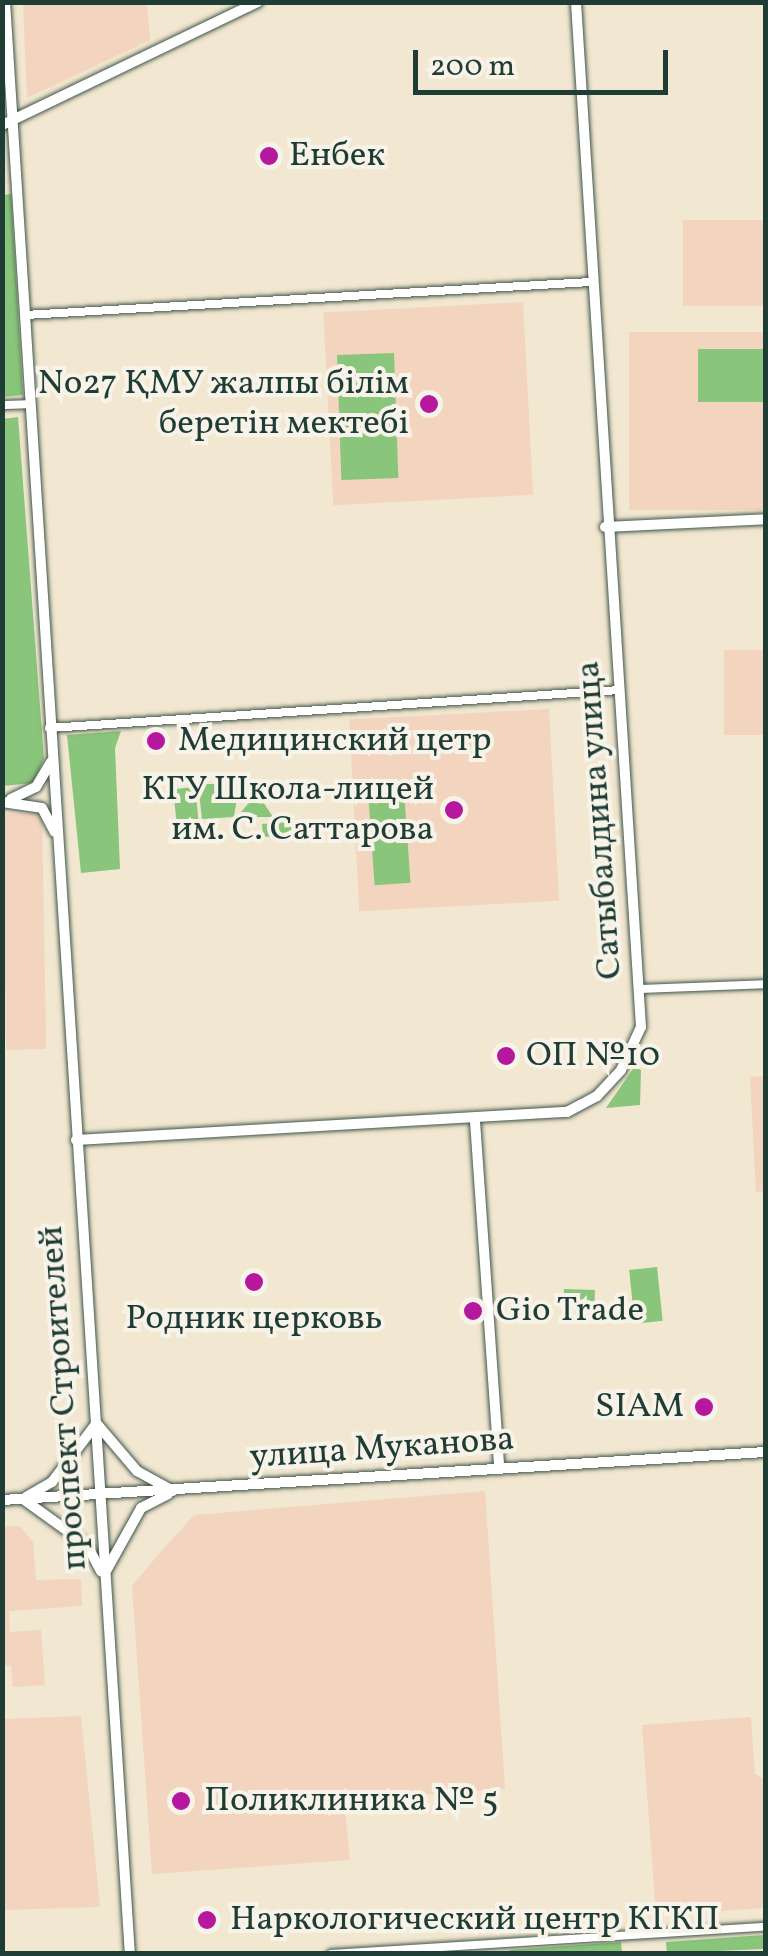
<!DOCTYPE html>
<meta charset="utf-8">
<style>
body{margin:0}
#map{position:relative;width:768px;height:1956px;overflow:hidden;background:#f2e7d0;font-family:Vollkorn,serif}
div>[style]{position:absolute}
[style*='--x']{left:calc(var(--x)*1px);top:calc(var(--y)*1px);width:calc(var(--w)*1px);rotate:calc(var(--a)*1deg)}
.built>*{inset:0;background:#f3d4bf;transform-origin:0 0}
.green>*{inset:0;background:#89c57a;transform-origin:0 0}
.roads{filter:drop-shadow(0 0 2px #3f564b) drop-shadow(0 0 2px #3f564b)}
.street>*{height:8px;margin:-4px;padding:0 4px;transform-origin:4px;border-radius:4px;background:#fff}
.secondary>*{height:10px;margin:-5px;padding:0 5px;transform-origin:5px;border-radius:5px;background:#fff}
.dots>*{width:28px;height:28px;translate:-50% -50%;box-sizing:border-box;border:5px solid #f7f3e8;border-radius:50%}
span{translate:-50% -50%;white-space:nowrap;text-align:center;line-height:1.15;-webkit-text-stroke:8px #f7f3e8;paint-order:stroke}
.poi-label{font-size:35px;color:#1f3d34}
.left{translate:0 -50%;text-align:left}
.right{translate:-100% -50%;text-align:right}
.street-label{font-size:35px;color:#1f3d34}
.frame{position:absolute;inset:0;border:5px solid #1f3d34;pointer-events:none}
.scale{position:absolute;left:413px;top:50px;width:255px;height:45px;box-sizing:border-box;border:5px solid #1f3d34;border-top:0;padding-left:12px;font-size:30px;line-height:35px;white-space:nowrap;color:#1f3d34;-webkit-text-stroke:8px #f7f3e8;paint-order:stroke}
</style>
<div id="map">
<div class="built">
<div style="clip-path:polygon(23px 3px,147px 3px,150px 40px,27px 98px)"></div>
<div style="left:765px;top:220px;width:86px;height:82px;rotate:90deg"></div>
<div style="left:523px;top:302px;width:193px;height:200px;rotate:87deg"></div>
<div style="left:765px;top:332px;width:178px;height:136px;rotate:90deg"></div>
<div style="left:765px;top:650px;width:85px;height:41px;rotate:90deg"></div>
<div style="left:549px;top:709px;width:192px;height:200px;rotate:87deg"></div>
<div style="left:42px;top:813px;width:236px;height:40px;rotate:89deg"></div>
<div style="clip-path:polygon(765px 1076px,765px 1191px,756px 1192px,750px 1077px)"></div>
<div style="clip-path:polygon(485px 1491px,505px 1789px,344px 1800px,350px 1860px,152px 1874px,132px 1586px,158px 1555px,194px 1515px)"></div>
<div style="clip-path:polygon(3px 1526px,20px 1526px,33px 1542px,36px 1580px,81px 1579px,82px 1606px,9px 1611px,10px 1632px,41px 1630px,45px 1685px,13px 1687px,11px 1666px,3px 1666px)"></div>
<div style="clip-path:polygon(81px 1716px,100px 1907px,3px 1910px,3px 1719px)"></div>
<div style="clip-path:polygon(751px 1717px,755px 1774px,765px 1779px,765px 1908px,656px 1915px,642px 1725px)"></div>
</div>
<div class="green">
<div style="clip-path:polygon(11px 194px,23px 395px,3px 397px,2px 195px)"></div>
<div style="left:765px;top:349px;width:53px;height:67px;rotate:90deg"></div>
<div style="left:394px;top:353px;width:125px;height:57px;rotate:88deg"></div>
<div style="clip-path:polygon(18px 417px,44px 759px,33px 783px,3px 786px,2px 419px)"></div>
<div style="clip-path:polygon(121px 731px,115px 748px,120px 869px,81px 873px,67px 735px)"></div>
<div style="clip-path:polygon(198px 784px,239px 784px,234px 817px,202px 819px)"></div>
<div style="left:195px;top:787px;width:40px;height:22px;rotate:84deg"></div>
<div style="left:404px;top:790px;width:93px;height:36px;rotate:86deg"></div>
<div style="clip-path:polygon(257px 793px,273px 817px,237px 817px)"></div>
<div style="left:291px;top:822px;width:13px;height:29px;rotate:86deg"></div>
<div style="clip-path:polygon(635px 1066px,641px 1070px,640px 1105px,606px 1108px)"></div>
<div style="left:657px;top:1267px;width:54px;height:28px;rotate:84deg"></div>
<div style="left:564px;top:1289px;width:31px;height:19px;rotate:2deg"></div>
<div style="clip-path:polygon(765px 1935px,765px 1949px,667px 1953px,666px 1942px)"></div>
<div style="clip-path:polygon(621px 1942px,622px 1953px,510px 1953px,509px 1950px)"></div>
</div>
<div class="roads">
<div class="street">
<div style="--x:25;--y:315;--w:566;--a:-3.34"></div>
<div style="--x:2;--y:405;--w:28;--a:-2"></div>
<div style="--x:49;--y:728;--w:571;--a:-3.81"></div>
<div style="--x:638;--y:989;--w:128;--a:-2.2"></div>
<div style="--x:331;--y:1954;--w:436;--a:-3.6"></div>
</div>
<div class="secondary">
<div style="--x:5;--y:2;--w:1956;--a:86.34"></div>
<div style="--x:2;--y:125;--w:284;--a:-25.7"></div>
<div style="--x:605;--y:527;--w:161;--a:-2.8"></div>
<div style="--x:11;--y:799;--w:28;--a:-26"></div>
<div style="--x:36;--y:787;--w:29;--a:-59"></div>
<div style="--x:2;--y:802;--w:40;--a:8.5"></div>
<div style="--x:42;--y:808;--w:27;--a:62"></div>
<div style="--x:475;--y:1121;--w:348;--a:86"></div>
<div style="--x:76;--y:1140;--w:492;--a:-3.3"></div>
<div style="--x:567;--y:1112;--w:34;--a:-28"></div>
<div style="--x:597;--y:1096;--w:35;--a:-47"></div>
<div style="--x:621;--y:1070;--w:47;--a:-65.1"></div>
<div style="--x:641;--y:1027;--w:1027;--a:-93.63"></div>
<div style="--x:97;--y:1424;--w:62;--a:49.6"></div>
<div style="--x:137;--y:1471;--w:41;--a:29.1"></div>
<div style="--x:26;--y:1497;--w:30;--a:-30"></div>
<div style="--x:52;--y:1482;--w:73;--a:-52.8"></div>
<div style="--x:23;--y:1499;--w:79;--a:35.7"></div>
<div style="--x:87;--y:1545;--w:30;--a:62"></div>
<div style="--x:2;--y:1500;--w:766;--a:-3.6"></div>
<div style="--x:106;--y:1571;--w:72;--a:-60.9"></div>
<div style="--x:141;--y:1508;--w:30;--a:-27"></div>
</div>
</div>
<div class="dots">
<div style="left:269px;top:156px;background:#b5179e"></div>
<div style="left:429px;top:404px;background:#b5179e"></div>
<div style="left:156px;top:741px;background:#b5179e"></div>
<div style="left:454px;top:810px;background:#b5179e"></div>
<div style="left:506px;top:1056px;background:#b5179e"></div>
<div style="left:254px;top:1282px;background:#b5179e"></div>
<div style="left:473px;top:1311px;background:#b5179e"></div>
<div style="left:704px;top:1407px;background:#b5179e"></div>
<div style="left:181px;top:1801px;background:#b5179e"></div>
<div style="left:207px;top:1920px;background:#b5179e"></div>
</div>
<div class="poi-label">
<span class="left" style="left:289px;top:156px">Енбек</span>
<span class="right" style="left:409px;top:404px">No27 ҚМУ жалпы білім<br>беретін мектебі</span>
<span class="left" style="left:178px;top:741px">Медицинский цетр</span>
<span class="right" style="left:434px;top:810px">КГУ Школа-лицей<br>им. С. Саттарова</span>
<span class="left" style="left:526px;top:1056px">ОП №10</span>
<span class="left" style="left:496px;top:1311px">Gio Trade</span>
<span style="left:254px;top:1319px">Родник церковь</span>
<span class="right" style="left:684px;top:1407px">SIAM</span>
<span class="left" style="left:204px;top:1801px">Поликлиника № 5</span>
<span class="left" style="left:230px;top:1920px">Наркологический центр КГКП</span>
</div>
<div class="street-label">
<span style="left:600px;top:820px;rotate:-94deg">Сатыбалдина улица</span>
<span style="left:64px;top:1398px;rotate:-94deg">проспект Строителей</span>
<span style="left:382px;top:1449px;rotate:-4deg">улица Муканова</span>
</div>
<div class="frame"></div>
<div class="scale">200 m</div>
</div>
